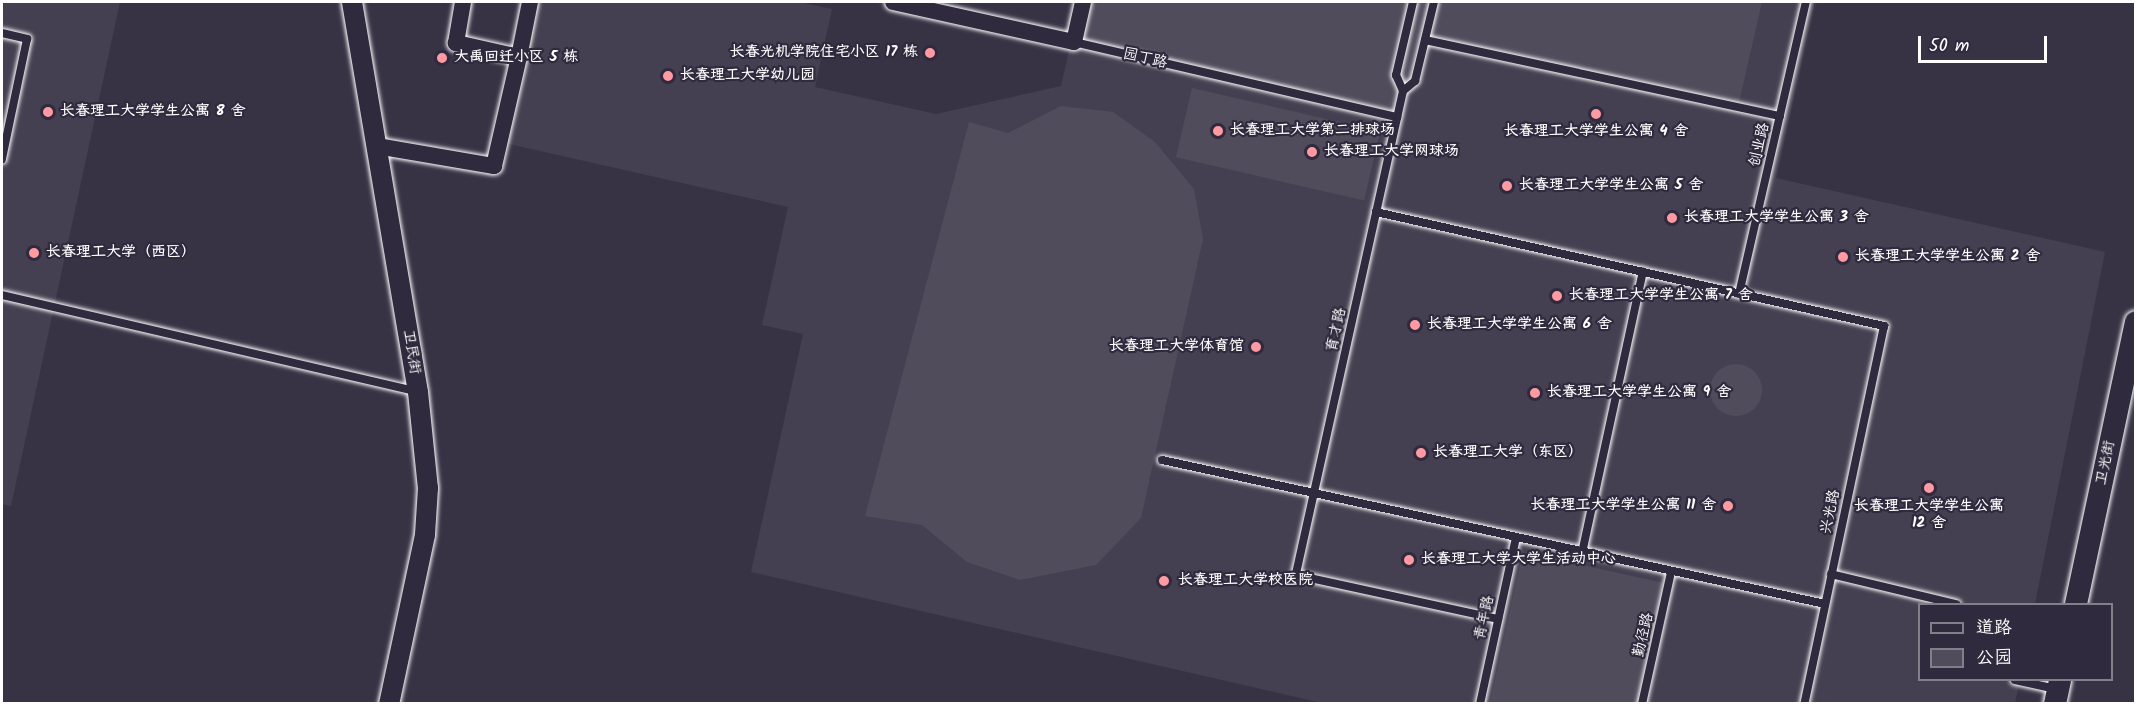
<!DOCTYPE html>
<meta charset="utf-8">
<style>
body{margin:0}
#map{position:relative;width:2137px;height:705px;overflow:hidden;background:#373345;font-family:Kalam,"LXGW WenKai TC",sans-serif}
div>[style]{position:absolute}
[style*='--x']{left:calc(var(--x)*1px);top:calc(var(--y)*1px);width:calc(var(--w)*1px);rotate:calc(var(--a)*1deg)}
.built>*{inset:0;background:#444051}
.green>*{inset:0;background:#514c5c;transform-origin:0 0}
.round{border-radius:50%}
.roads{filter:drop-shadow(0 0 2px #fff) drop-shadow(0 0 2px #fff)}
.service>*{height:8px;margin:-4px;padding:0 4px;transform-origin:4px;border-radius:4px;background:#2f2a3d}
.minor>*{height:16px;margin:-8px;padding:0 8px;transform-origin:8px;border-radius:8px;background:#2f2a3d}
.tertiary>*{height:20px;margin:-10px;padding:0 10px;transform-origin:10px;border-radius:10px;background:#2f2a3d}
.secondary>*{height:22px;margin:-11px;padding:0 11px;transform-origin:11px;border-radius:11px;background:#2f2a3d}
.dots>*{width:16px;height:16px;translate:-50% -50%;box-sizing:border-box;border:3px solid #2f2a3d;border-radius:50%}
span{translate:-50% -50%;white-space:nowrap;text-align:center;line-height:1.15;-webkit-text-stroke:4.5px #2f2a3d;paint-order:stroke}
.poi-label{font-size:15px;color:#fff;font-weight:700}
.right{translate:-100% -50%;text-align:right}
.left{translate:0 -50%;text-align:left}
.street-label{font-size:15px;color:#fff}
.frame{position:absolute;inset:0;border:3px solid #fff;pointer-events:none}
.legend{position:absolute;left:1918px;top:603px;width:195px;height:78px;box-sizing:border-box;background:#2f2a3d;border:2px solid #827f8b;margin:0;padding:8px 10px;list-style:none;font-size:18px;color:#fff}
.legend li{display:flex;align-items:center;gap:12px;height:30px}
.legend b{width:30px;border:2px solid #827f8b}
.scale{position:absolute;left:1918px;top:36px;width:129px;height:27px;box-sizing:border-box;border:3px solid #fff;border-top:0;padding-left:8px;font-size:18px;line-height:21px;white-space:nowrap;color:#fff;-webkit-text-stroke:4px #2f2a3d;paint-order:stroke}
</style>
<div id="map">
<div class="built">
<div style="clip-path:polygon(2px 2px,120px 2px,11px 506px,2px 504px)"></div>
<div style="clip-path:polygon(536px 2px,799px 2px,832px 9px,815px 87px,936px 114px,1061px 86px,1080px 2px,1815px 2px,1776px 178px,2105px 252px,2035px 604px,1920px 604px,1920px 680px,2020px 680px,2015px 703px,1322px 703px,751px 572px,803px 334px,762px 325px,788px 207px,505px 143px)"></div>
</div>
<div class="green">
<div style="clip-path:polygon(1083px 2px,1762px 2px,1738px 107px,1425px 40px,1415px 81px,1403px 91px,1397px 117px,1074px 42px)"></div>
<div style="left:1192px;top:88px;width:193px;height:71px;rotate:13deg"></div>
<div style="clip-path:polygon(1061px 106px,1113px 112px,1155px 142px,1194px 189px,1203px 239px,1141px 518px,1096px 565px,1020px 580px,967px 562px,922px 525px,865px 516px,969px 122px,1008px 133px)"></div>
<div class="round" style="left:1710px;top:364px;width:52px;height:52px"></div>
<div style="clip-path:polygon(1523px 552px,1664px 583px,1638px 703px,1490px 704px)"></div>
</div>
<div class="roads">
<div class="service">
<div style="--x:1413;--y:2;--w:75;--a:103.1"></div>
<div style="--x:1396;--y:75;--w:17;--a:66"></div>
<div style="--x:1403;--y:91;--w:16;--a:-40"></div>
<div style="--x:1415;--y:81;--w:81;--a:-76.5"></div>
<div style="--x:2;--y:33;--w:26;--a:13"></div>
<div style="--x:27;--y:39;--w:123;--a:101.8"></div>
<div style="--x:1425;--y:40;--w:363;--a:12.1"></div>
<div style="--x:1074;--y:42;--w:332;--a:13.1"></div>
<div style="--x:1403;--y:91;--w:496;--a:102.5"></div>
<div style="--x:1296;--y:575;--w:207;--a:12.3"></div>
<div style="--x:1376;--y:212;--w:521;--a:12.65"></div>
<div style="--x:1884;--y:326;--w:386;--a:101.9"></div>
<div style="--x:1739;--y:294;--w:300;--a:-77.1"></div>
<div style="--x:2;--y:295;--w:427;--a:13.1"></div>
<div style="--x:1162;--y:460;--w:678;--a:12.25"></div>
<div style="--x:1582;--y:553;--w:288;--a:-77.8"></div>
<div style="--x:1831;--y:574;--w:129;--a:13.5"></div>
<div style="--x:2015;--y:680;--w:42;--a:12.4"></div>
<div style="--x:1480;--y:704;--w:170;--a:-77.8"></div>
<div style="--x:1642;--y:704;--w:135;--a:-77.6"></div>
</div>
<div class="minor">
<div style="--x:893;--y:2;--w:185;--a:12.5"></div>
<div style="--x:1074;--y:42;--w:41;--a:-77.3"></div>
<div style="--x:519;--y:57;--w:56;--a:-78.7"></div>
<div style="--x:377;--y:146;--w:119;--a:9.7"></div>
<div style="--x:494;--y:166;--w:112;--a:-77.1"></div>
<div style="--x:519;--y:57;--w:65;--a:-167.5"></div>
<div style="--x:456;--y:43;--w:42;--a:-80.3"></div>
</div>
<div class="tertiary">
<div style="--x:352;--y:2;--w:396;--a:80.4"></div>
<div style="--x:418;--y:392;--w:97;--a:84.1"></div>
<div style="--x:428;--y:488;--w:47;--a:93.7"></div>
<div style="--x:425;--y:535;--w:173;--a:102"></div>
</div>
<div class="secondary">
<div style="--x:2076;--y:604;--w:288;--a:-78"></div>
<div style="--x:2055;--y:704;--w:25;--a:-78"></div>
</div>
</div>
<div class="dots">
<div style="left:930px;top:53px;background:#ff9aa2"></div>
<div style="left:442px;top:58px;background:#ff9aa2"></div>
<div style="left:668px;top:76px;background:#ff9aa2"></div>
<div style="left:48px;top:112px;background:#ff9aa2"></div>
<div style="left:1596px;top:114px;background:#ff9aa2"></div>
<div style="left:1218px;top:131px;background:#ff9aa2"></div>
<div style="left:1312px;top:152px;background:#ff9aa2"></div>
<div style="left:1507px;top:186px;background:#ff9aa2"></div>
<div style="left:1672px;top:218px;background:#ff9aa2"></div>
<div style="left:34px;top:253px;background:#ff9aa2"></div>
<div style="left:1843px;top:257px;background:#ff9aa2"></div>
<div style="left:1557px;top:296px;background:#ff9aa2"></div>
<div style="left:1415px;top:325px;background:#ff9aa2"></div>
<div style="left:1256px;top:347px;background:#ff9aa2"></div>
<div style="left:1535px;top:393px;background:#ff9aa2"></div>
<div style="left:1421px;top:453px;background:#ff9aa2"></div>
<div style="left:1929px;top:488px;background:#ff9aa2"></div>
<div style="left:1728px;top:506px;background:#ff9aa2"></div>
<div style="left:1409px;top:560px;background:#ff9aa2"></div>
<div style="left:1164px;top:581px;background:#ff9aa2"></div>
</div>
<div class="poi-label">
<span class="right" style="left:918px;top:53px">长春光机学院住宅小区 17 栋</span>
<span class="left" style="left:454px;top:58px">大禹回迁小区 5 栋</span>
<span class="left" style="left:680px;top:76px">长春理工大学幼儿园</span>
<span class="left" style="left:60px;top:112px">长春理工大学学生公寓 8 舍</span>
<span class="left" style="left:1230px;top:131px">长春理工大学第二排球场</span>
<span style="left:1596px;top:132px">长春理工大学学生公寓 4 舍</span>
<span class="left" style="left:1324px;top:152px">长春理工大学网球场</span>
<span class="left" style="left:1519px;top:186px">长春理工大学学生公寓 5 舍</span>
<span class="left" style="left:1684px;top:218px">长春理工大学学生公寓 3 舍</span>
<span class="left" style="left:46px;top:253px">长春理工大学（西区）</span>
<span class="left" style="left:1855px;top:257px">长春理工大学学生公寓 2 舍</span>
<span class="left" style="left:1569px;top:296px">长春理工大学学生公寓 7 舍</span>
<span class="left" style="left:1427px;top:325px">长春理工大学学生公寓 6 舍</span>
<span class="right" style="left:1244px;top:347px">长春理工大学体育馆</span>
<span class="left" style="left:1547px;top:393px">长春理工大学学生公寓 9 舍</span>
<span class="left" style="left:1433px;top:453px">长春理工大学（东区）</span>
<span class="right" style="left:1716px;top:506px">长春理工大学学生公寓 11 舍</span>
<span style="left:1929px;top:515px">长春理工大学学生公寓<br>12 舍</span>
<span class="left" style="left:1421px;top:560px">长春理工大学大学生活动中心</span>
<span class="left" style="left:1178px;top:581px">长春理工大学校医院</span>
</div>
<div class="street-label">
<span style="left:1145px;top:59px;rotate:13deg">园丁路</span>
<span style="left:1760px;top:145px;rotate:-77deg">创业路</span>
<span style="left:1337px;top:330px;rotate:-78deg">育才路</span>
<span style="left:411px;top:352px;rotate:81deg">卫民街</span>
<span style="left:2106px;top:463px;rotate:-78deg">卫光街</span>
<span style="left:1831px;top:512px;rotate:-78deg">兴光路</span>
<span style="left:1485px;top:618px;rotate:-78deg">青年路</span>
<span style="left:1644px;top:635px;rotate:-77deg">勤径路</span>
</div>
<div class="frame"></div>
<ul class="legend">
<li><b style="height:8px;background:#2f2a3d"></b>道路</li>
<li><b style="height:16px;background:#514c5c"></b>公园</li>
</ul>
<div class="scale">50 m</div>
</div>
